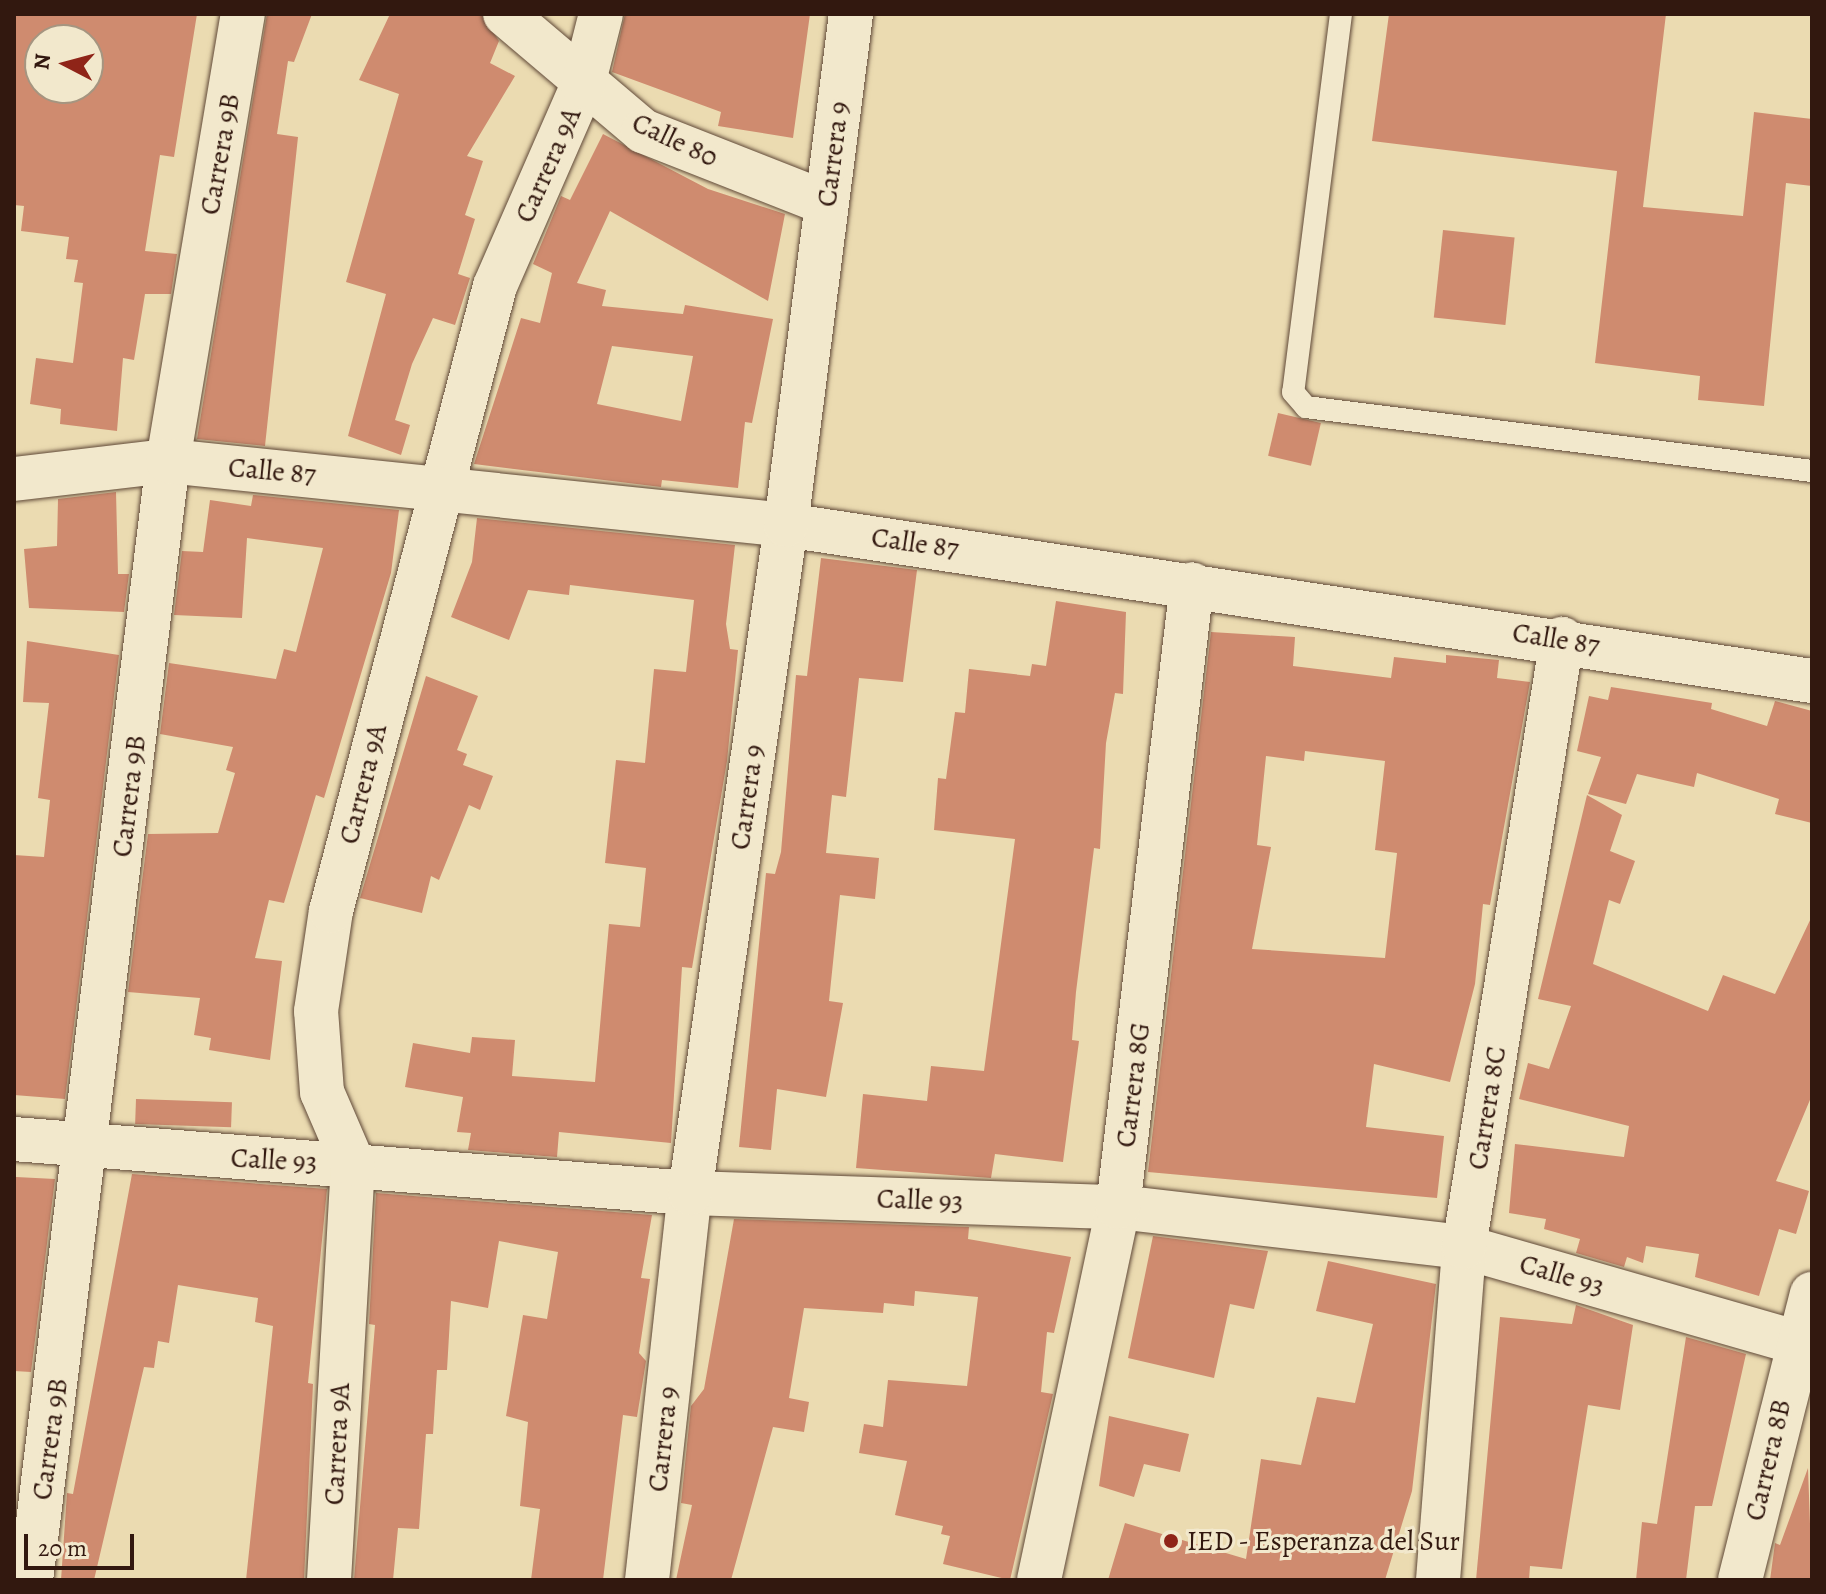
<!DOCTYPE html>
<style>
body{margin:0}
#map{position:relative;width:1826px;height:1594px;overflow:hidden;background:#ebdbb1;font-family:Alegreya,serif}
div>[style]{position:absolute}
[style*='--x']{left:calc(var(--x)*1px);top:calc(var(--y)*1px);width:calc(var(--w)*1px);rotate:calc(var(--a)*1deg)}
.building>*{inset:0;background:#cf8b6f;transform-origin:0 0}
.roads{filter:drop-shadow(0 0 2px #604938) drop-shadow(0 0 2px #604938)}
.service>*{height:22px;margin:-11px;padding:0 11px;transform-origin:11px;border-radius:11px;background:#f2e8cc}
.minor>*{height:44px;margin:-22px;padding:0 22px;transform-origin:22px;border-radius:22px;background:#f2e8cc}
.tertiary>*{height:44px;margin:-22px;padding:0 22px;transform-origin:22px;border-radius:22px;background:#f2e8cc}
.dots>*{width:22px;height:22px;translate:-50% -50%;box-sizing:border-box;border:4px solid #f2e8cc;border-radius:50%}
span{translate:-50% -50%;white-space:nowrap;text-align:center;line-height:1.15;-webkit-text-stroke:6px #f2e8cc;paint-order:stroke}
.street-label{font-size:28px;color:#32180f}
.poi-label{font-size:28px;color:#32180f}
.left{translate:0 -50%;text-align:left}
.frame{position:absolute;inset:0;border:16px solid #32180f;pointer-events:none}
.north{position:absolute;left:24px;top:24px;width:80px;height:80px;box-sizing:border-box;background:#f2e8cc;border:2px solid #a59580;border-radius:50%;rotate:276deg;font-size:22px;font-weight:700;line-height:32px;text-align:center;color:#32180f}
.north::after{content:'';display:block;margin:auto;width:28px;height:36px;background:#8f2418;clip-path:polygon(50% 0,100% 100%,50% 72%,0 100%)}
.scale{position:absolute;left:24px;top:1534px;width:110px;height:36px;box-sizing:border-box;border:4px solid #32180f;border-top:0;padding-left:10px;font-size:24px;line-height:28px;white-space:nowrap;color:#32180f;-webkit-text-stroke:6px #f2e8cc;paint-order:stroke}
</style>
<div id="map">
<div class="building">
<div style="clip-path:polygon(evenodd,14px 14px,197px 14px,174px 157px,160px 155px,145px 251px,177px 254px,171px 294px,145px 294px,134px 360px,123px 358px,117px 431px,60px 424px,61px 409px,30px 404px,36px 358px,73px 363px,83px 283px,74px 282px,78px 260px,66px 259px,69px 237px,21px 231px,24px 206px,14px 205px,14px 14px,40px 40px,88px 40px,88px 88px,40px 88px,40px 40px)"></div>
<div style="clip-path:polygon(267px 14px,312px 14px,294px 62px,288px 61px,277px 134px,298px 137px,265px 446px,197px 439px)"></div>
<div style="clip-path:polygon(390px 14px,481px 14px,499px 41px,490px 63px,515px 76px,467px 156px,483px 161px,465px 215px,475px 219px,458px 274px,470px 278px,455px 325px,433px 318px,412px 364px,395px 420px,410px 425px,401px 455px,348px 436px,386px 294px,346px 282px,399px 94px,359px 80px)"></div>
<div style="clip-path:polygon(625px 14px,810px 14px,793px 138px,718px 126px,721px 112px,612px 72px)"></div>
<div style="clip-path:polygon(1389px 14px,1666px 14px,1643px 207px,1743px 216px,1754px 112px,1812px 119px,1812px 186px,1786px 183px,1764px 406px,1698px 400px,1700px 376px,1595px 363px,1617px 171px,1372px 141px)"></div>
<div style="clip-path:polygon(evenodd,603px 134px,708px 189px,785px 214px,768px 301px,610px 211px,577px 283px,606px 290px,602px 306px,683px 314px,685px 305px,773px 319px,752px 423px,745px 422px,738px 488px,662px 480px,661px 487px,474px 464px,521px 318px,540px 323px,552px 273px,533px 264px,561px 196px,570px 200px,603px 134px,612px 346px,693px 356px,681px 421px,597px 404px,612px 346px)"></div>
<div style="left:1443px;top:230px;width:72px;height:88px;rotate:6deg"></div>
<div style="left:1278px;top:413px;width:44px;height:44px;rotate:13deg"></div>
<div style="clip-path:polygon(116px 492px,118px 574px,129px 574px,124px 612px,29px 608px,24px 549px,57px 546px,58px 499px)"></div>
<div style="clip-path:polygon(253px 495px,399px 510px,391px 573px,324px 798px,316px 795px,284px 903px,269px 900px,255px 958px,282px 961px,270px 1060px,209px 1050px,211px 1038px,194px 1035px,200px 998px,128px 992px,148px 834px,218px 833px,235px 773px,226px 770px,233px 747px,160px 734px,169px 663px,276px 679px,284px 649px,296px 652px,323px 548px,247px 538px,242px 618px,174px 615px,182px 551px,203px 552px,210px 500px,251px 506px)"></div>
<div style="clip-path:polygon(477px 518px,735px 545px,726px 624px,730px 649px,738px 650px,727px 761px,692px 968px,682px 967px,671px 1143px,559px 1132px,557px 1157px,468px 1150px,471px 1133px,457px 1132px,463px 1097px,405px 1087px,413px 1043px,470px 1053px,472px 1037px,515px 1040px,512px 1076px,595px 1082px,609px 924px,640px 927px,646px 868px,605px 863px,616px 760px,645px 763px,654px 669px,686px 672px,694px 600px,570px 585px,569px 595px,528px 590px,509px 640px,451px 617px,472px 562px)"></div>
<div style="clip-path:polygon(821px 558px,917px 570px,903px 682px,859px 678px,846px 797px,832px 795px,826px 853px,879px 858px,875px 899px,840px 895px,829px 1001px,843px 1003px,826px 1097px,777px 1089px,771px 1150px,739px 1147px,766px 873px,775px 874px,781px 852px,796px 675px,807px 676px)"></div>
<div style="clip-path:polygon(1056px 601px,1126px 612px,1123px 694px,1115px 693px,1106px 743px,1100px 849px,1094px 848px,1076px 992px,1072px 1040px,1079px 1041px,1063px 1162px,995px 1154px,991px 1178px,856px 1168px,863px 1094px,927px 1101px,931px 1066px,984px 1071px,1015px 839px,934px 830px,938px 778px,946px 779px,955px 712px,965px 713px,969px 669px,1030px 676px,1032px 664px,1046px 666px)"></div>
<div style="clip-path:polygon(evenodd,1211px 632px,1295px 637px,1293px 666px,1391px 678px,1394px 657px,1446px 663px,1446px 655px,1499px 660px,1497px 678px,1530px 682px,1490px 905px,1483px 904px,1475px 984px,1450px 1082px,1374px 1064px,1366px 1127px,1444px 1136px,1437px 1198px,1148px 1172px,1211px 632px,1305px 751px,1385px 761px,1375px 850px,1397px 853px,1385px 958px,1252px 949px,1271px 847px,1257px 845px,1266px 756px,1304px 761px,1305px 751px)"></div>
<div style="clip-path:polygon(27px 641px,119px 655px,65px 1099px,14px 1095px,14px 855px,44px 857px,50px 800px,38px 798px,49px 703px,23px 702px)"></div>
<div style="clip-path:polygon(426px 676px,478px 696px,457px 750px,467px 754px,463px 765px,493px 776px,480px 810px,469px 805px,439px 880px,431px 876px,422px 913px,360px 898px)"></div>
<div style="clip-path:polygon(1611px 687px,1712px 703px,1711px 709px,1767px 726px,1775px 701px,1812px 711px,1812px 823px,1775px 814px,1779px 799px,1697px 773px,1694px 787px,1637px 774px,1626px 804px,1588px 794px,1601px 757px,1577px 751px,1589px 696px,1608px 700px)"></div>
<div style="clip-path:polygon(1587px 795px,1622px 815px,1610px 851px,1635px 861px,1620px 904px,1609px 900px,1593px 964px,1708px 1011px,1723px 975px,1775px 994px,1812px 916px,1812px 1095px,1776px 1181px,1809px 1191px,1796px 1234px,1779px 1229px,1759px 1296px,1695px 1277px,1699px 1254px,1646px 1246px,1643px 1263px,1627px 1257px,1624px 1267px,1576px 1253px,1580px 1239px,1544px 1229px,1546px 1219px,1509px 1213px,1515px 1144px,1624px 1157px,1629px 1126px,1519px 1099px,1528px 1063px,1549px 1069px,1571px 1006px,1538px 999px)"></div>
<div style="left:136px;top:1099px;width:96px;height:25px;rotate:2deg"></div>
<div style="clip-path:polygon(132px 1174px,327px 1189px,308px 1383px,313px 1384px,304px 1580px,246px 1580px,273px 1326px,255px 1322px,258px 1298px,178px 1285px,169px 1343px,158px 1341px,154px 1368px,144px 1367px,94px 1580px,61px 1580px,67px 1493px,73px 1494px)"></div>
<div style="clip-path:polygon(16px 1177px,55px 1179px,31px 1372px,14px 1371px)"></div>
<div style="clip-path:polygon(376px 1193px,652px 1215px,641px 1278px,650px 1279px,639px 1353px,646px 1361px,637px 1417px,623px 1415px,603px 1580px,531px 1580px,540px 1509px,520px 1506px,528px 1422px,506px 1416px,523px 1315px,547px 1319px,558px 1252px,499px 1241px,488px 1308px,451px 1301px,447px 1370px,437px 1370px,433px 1434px,426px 1434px,419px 1529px,398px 1528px,393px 1580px,354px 1580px,375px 1325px,369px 1324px)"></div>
<div style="clip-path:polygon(734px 1219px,969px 1227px,968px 1239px,1071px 1257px,1054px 1333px,1047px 1332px,1041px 1392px,1053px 1394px,1010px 1580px,943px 1564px,950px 1536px,941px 1534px,943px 1526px,895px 1515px,907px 1461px,859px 1453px,864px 1424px,883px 1427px,888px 1380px,967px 1386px,978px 1297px,915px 1291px,914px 1306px,884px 1303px,883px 1313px,804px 1308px,789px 1398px,809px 1402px,804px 1432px,773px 1427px,731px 1580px,676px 1580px,692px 1505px,681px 1503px,691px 1406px,704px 1389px)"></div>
<div style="clip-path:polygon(1153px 1236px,1268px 1251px,1254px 1309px,1230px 1304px,1214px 1378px,1128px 1358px)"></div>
<div style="clip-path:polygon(1328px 1261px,1436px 1284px,1412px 1491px,1385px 1580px,1108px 1580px,1125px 1523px,1246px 1559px,1261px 1459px,1301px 1465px,1317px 1397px,1355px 1403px,1373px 1324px,1316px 1311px)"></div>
<div style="clip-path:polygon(1576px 1305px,1633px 1325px,1620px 1410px,1588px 1405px,1562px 1569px,1530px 1566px,1529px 1580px,1476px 1580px,1500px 1317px,1572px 1324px)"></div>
<div style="clip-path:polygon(1686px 1337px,1746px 1354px,1712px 1506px,1695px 1506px,1686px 1580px,1636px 1580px,1642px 1522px,1657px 1524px)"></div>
<div style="clip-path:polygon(1109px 1416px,1189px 1434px,1180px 1472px,1144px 1464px,1134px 1497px,1099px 1486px)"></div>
<div style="clip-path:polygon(1808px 1468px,1812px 1580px,1770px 1580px,1775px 1543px,1780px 1545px)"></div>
</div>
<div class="roads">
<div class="service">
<div style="--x:1341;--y:14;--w:381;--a:97.2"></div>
<div style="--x:1293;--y:392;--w:20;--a:49"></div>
<div style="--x:1306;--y:407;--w:510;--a:7.21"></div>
</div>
<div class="minor">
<div style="--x:505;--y:14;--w:181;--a:40.3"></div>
<div style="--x:643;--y:131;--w:197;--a:21.5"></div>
<div style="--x:14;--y:1139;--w:678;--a:4.57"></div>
<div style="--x:690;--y:1193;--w:428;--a:1.9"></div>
<div style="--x:1118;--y:1207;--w:348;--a:6.6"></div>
<div style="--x:1464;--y:1247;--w:362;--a:16"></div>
<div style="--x:31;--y:1580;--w:1127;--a:-83.02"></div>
<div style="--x:168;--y:461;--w:453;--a:-80.5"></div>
<div style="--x:329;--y:1580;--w:417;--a:-86.7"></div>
<div style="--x:353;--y:1164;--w:78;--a:-113.3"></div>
<div style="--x:322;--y:1092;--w:81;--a:-94.2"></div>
<div style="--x:316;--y:1011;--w:101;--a:-81.5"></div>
<div style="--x:331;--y:911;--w:646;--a:-75.3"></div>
<div style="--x:495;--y:286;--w:219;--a:-66.4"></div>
<div style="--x:583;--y:85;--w:73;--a:-75.8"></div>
<div style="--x:647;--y:1580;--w:389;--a:-83.7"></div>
<div style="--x:690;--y:1193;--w:675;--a:-81.82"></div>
<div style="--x:1039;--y:1580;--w:381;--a:-78"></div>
<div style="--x:1118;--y:1207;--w:627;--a:-83.23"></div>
<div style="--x:1438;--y:1580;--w:334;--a:-85.5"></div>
<div style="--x:1464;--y:1247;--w:616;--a:-80.84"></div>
<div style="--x:1740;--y:1580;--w:295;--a:-75.9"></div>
</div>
<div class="tertiary">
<div style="--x:14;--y:479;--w:155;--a:-6.7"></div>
<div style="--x:168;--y:461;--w:621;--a:5.91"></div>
<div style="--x:786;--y:525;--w:1038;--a:8.65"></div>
<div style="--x:786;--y:525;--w:515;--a:-82.75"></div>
</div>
</div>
<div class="dots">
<div style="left:1171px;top:1541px;background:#8f2418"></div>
</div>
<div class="street-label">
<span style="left:675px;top:140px;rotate:25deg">Calle 80</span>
<span style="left:220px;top:154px;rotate:-80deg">Carrera 9B</span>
<span style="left:833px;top:154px;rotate:-83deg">Carrera 9</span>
<span style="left:548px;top:165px;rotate:-66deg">Carrera 9A</span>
<span style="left:272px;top:471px;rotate:5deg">Calle 87</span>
<span style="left:915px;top:543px;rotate:8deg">Calle 87</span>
<span style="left:1556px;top:639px;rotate:9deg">Calle 87</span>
<span style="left:363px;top:784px;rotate:-76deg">Carrera 9A</span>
<span style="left:129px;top:796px;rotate:-83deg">Carrera 9B</span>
<span style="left:747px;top:797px;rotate:-82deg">Carrera 9</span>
<span style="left:1133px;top:1085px;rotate:-83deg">Carrera 8G</span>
<span style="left:1487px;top:1108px;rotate:-81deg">Carrera 8C</span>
<span style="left:274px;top:1160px;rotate:3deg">Calle 93</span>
<span style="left:920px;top:1200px;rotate:2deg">Calle 93</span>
<span style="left:1562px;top:1275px;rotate:16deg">Calle 93</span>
<span style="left:50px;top:1439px;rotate:-82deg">Carrera 9B</span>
<span style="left:663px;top:1439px;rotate:-84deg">Carrera 9</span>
<span style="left:337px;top:1444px;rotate:-87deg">Carrera 9A</span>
<span style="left:1768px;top:1460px;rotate:-77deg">Carrera 8B</span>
</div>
<div class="poi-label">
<span class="left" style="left:1187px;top:1541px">IED - Esperanza del Sur</span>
</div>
<div class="frame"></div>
<div class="north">N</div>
<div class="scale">20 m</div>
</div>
